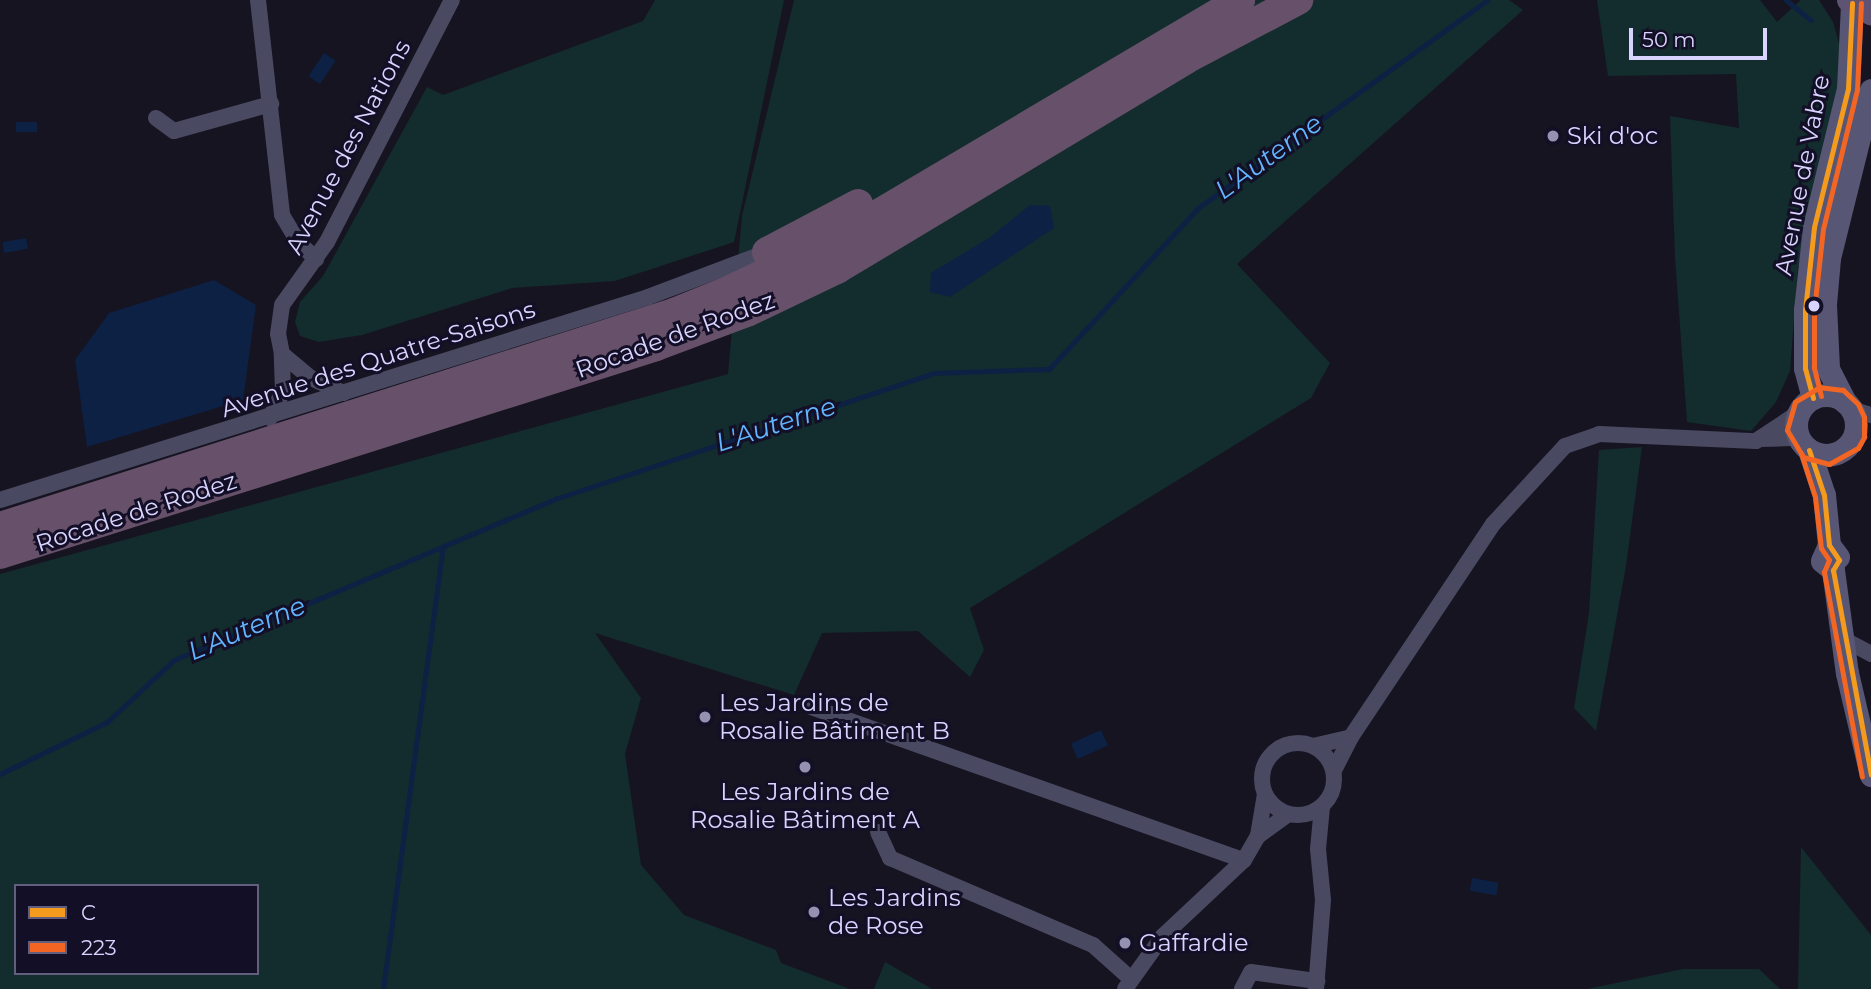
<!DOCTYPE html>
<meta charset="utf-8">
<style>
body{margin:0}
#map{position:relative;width:1871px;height:989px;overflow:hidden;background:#161421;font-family:Montserrat,sans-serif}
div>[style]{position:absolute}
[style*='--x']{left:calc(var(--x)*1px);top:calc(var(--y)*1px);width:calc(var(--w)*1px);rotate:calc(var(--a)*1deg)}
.green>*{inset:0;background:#132c2d}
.water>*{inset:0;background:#0d2144;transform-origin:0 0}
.stream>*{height:5px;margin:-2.5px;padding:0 2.5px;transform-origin:2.5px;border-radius:2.5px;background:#0d2144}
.street>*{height:16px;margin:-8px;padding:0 8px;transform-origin:8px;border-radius:8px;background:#4a4962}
.street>.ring{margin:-8px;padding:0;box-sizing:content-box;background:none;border:16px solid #4a4962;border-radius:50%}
.secondary>*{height:23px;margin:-11.5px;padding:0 11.5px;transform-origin:11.5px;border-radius:11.5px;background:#575674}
.secondary>.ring{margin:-11.5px;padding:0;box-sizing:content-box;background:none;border:23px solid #575674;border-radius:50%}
.primary>*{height:24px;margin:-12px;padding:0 12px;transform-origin:12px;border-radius:12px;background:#5e5373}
.highway>*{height:30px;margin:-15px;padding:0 15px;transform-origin:15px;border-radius:15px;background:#67516a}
.bus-1>*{height:5px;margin:-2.5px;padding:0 2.5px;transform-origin:2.5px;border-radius:2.5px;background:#f49b1e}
.bus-2>*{height:5px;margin:-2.5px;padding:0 2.5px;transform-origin:2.5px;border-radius:2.5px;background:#f26522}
.dots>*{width:19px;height:19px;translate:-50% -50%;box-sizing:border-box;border:4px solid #130f26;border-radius:50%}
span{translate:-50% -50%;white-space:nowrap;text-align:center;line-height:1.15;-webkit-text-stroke:6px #130f26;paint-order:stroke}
.poi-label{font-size:24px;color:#d9d4ff}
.left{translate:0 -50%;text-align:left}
.street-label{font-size:24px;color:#d9d4ff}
.water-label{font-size:26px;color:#62b6ff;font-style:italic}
.legend{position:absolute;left:14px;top:884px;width:245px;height:91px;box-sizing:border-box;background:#130f26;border:2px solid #625e7d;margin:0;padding:9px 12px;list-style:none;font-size:21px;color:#d9d4ff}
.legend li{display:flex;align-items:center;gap:14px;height:35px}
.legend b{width:35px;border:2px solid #625e7d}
.scale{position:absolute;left:1629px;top:28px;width:138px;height:32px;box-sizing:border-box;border:4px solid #d9d4ff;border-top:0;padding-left:9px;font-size:21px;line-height:24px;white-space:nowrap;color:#d9d4ff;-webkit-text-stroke:5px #130f26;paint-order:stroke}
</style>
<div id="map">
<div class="green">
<div style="clip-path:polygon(655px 0,784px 0,734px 242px,615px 281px,512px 288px,362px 335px,319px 342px,300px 336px,295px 322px,300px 302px,323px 276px,427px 87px,443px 95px,643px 21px)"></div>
<div style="clip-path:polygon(evenodd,794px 0,1509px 0,1523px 10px,1237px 264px,1330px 363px,1311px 398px,970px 608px,984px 650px,970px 677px,918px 631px,822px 633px,794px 695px,595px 633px,641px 698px,625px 754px,641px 865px,684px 915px,776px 950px,781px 963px,850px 989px,0 989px,0 574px,728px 374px,742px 216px,794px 0,16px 886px,257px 886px,257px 973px,16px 973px,16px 886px)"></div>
<div style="clip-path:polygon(1597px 0,1760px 0,1777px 22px,1801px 0,1819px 0,1833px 22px,1841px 50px,1839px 80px,1798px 268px,1790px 371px,1776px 402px,1751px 431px,1687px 422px,1675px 258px,1670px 116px,1739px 128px,1736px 74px,1608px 76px)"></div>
<div style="clip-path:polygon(1642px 447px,1626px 566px,1596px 731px,1574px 708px,1589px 613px,1599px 450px)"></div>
<div style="clip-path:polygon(1801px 847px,1871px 935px,1871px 989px,1798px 989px)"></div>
<div style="clip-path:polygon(885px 962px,932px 989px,874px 989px)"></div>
<div style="clip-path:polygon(1683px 969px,1759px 969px,1780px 989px,1587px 989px)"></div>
</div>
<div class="water">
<div style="left:324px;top:53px;width:14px;height:28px;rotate:34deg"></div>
<div style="left:37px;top:122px;width:10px;height:21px;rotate:90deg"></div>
<div style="clip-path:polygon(1030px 205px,1050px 206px,1054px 228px,950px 297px,930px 292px,931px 273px,989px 238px)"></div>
<div style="left:26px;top:238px;width:11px;height:24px;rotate:80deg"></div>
<div style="clip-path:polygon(214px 280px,256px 305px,243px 400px,87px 447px,75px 360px,109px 313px)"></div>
<div style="left:1101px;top:730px;width:17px;height:33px;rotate:66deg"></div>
<div style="left:1472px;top:878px;width:27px;height:13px;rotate:10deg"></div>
</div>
<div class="stream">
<div style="--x:1786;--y:0;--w:32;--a:39"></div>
<div style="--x:0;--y:774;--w:119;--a:-25.9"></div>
<div style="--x:107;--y:722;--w:91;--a:-42.8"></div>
<div style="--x:174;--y:660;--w:417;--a:-22.9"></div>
<div style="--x:558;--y:498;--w:395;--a:-18.4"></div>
<div style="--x:933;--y:373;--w:116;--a:-2"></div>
<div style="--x:1049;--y:369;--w:219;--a:-47.2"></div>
<div style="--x:1198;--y:208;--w:356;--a:-35.7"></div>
<div style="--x:383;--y:989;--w:446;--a:-82.3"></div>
</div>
<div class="street">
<div style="--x:258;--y:0;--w:216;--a:83.6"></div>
<div style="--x:282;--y:215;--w:31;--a:59"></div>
<div style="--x:298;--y:242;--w:25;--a:43"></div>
<div style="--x:156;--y:118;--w:22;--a:36"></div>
<div style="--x:174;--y:131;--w:101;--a:-15.6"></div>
<div style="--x:282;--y:354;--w:20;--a:-101"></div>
<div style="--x:278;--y:334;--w:29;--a:-82"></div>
<div style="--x:282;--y:305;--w:77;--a:-54.5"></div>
<div style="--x:327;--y:242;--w:272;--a:-62.7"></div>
<div style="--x:1851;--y:409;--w:21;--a:17"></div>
<div style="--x:270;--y:418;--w:30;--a:-64"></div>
<div style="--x:283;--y:391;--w:37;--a:-92"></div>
<div style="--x:282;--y:354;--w:35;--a:40"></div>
<div style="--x:309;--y:377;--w:38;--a:25"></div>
<div style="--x:1762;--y:439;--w:37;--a:-2"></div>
<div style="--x:0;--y:500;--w:679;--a:-17.39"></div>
<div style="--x:648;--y:297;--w:127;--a:-20.7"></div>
<div style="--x:1845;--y:640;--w:30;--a:28"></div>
<div style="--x:811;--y:707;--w:459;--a:19.5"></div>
<div style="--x:1351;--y:737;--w:256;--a:-56.3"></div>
<div style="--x:1493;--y:524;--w:106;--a:-47.3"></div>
<div style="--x:1565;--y:446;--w:36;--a:-19"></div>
<div style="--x:1599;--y:434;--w:157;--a:2.6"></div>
<div style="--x:1756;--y:441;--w:50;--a:-33.7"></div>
<div class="ring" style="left:1262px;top:743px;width:56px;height:56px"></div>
<div style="--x:1313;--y:746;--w:39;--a:-13"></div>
<div style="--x:1351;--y:737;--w:38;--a:117"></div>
<div style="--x:1265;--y:794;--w:43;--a:99.5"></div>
<div style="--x:1258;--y:836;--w:37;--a:-36"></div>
<div style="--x:878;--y:832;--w:29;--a:65"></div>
<div style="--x:890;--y:858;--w:221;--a:23.2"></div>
<div style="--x:1093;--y:945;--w:51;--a:41.8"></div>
<div style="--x:1125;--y:989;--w:65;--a:-54.4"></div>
<div style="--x:1163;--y:936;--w:111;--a:-43.2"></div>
<div style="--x:1244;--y:860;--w:28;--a:-60"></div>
<div style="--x:1242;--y:989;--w:19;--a:-62"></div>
<div style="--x:1251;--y:972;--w:67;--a:7.8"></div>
<div style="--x:1316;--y:989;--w:89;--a:-85.5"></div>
<div style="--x:1323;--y:900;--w:51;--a:-95.6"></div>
<div style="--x:1318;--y:849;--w:42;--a:-84.6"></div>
</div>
<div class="secondary">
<div class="ring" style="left:1796px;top:395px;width:37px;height:37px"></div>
<div style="--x:1813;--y:398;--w:31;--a:-105"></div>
<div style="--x:1805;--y:368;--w:58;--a:-90"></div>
<div style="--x:1805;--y:310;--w:83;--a:-83.8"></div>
<div style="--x:1814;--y:227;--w:142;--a:-76.2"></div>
<div style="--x:1848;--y:89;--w:86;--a:-87.3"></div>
<div style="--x:1845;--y:402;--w:38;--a:-117"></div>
<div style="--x:1828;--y:368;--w:64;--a:-92.7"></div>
<div style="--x:1825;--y:304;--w:46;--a:-85"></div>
<div style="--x:1829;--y:258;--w:173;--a:-76"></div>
<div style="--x:1809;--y:450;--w:47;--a:71.6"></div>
<div style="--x:1824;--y:495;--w:50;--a:84.3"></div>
<div style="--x:1829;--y:545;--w:15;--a:53"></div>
<div style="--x:1829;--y:545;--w:17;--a:114"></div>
<div style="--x:1822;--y:561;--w:14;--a:39"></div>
<div style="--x:1833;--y:570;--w:104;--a:82.3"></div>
<div style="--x:1847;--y:673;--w:105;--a:76.8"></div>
</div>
<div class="primary">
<div style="--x:1849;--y:0;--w:26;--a:31"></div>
</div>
<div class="highway">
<div style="--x:767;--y:252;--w:103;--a:-27.8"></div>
<div style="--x:0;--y:527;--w:707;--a:-17.62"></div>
<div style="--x:674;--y:313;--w:56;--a:-22"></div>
<div style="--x:726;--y:292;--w:119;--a:-25.5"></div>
<div style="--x:833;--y:241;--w:473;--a:-30.6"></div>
<div style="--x:0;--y:554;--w:688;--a:-17.59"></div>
<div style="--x:656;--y:346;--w:99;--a:-20.6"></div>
<div style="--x:749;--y:311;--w:98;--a:-25.5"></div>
<div style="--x:837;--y:269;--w:407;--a:-31"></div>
<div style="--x:1186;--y:59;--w:127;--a:-27.8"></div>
</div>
<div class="bus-1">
<div style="--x:1813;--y:398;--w:31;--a:-105"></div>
<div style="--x:1805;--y:368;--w:58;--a:-90"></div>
<div style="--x:1805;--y:310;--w:83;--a:-83.8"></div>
<div style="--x:1814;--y:227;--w:142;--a:-76.2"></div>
<div style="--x:1848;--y:89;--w:86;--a:-87.3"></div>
<div style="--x:1809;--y:450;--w:47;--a:71.6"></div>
<div style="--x:1824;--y:495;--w:50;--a:84.3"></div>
<div style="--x:1829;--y:545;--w:18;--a:56"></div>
<div style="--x:1839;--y:560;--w:12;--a:121"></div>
<div style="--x:1833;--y:570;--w:208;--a:79.5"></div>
</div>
<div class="bus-2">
<div style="--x:1818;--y:388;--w:27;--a:149"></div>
<div style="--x:1795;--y:402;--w:29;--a:106"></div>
<div style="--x:1787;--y:430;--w:31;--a:59"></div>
<div style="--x:1803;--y:457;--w:27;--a:15"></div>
<div style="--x:1829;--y:464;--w:33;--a:-29"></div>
<div style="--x:1858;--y:448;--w:13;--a:-61"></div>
<div style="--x:1864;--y:437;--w:20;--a:-90"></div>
<div style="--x:1864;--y:417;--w:14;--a:-115"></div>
<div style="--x:1858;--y:404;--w:21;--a:-137"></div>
<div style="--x:1843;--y:390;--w:23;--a:-173"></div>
<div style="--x:1821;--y:396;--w:30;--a:-104"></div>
<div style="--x:1814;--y:367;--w:57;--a:-90"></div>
<div style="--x:1814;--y:310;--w:81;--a:-83.7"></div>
<div style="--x:1823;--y:229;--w:143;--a:-76.3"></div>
<div style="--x:1857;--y:90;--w:87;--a:-87.4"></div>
<div style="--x:1801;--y:453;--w:46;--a:72.3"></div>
<div style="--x:1815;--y:497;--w:51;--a:83.3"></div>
<div style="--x:1821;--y:548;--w:14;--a:56"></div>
<div style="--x:1829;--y:560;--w:13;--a:113"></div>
<div style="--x:1824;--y:572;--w:208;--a:79.5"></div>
</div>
<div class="dots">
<div style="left:1553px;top:136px;background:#9591b1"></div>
<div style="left:1814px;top:306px;background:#d9d4ff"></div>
<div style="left:705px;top:717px;background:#9591b1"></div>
<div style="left:805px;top:767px;background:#9591b1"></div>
<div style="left:814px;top:912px;background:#9591b1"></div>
<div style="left:1125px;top:943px;background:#9591b1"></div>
</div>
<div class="poi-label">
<span class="left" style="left:1567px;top:136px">Ski d'oc</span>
<span class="left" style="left:719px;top:717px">Les Jardins de<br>Rosalie Bâtiment B</span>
<span style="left:805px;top:806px">Les Jardins de<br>Rosalie Bâtiment A</span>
<span class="left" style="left:828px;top:912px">Les Jardins<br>de Rose</span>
<span class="left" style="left:1139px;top:943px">Gaffardie</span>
</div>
<div class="street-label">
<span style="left:348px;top:147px;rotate:-62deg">Avenue des Nations</span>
<span style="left:1802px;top:175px;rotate:-79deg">Avenue de Vabre</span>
<span style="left:675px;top:335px;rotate:-20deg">Rocade de Rodez</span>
<span style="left:378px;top:359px;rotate:-18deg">Avenue des Quatre-Saisons</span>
<span style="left:136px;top:512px;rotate:-18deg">Rocade de Rodez</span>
</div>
<div class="water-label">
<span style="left:1269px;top:157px;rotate:-36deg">L'Auterne</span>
<span style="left:776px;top:425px;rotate:-18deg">L'Auterne</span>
<span style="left:247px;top:629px;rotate:-23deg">L'Auterne</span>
</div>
<ul class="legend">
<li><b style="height:9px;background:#f49b1e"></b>C</li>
<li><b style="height:9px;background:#f26522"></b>223</li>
</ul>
<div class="scale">50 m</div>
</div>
